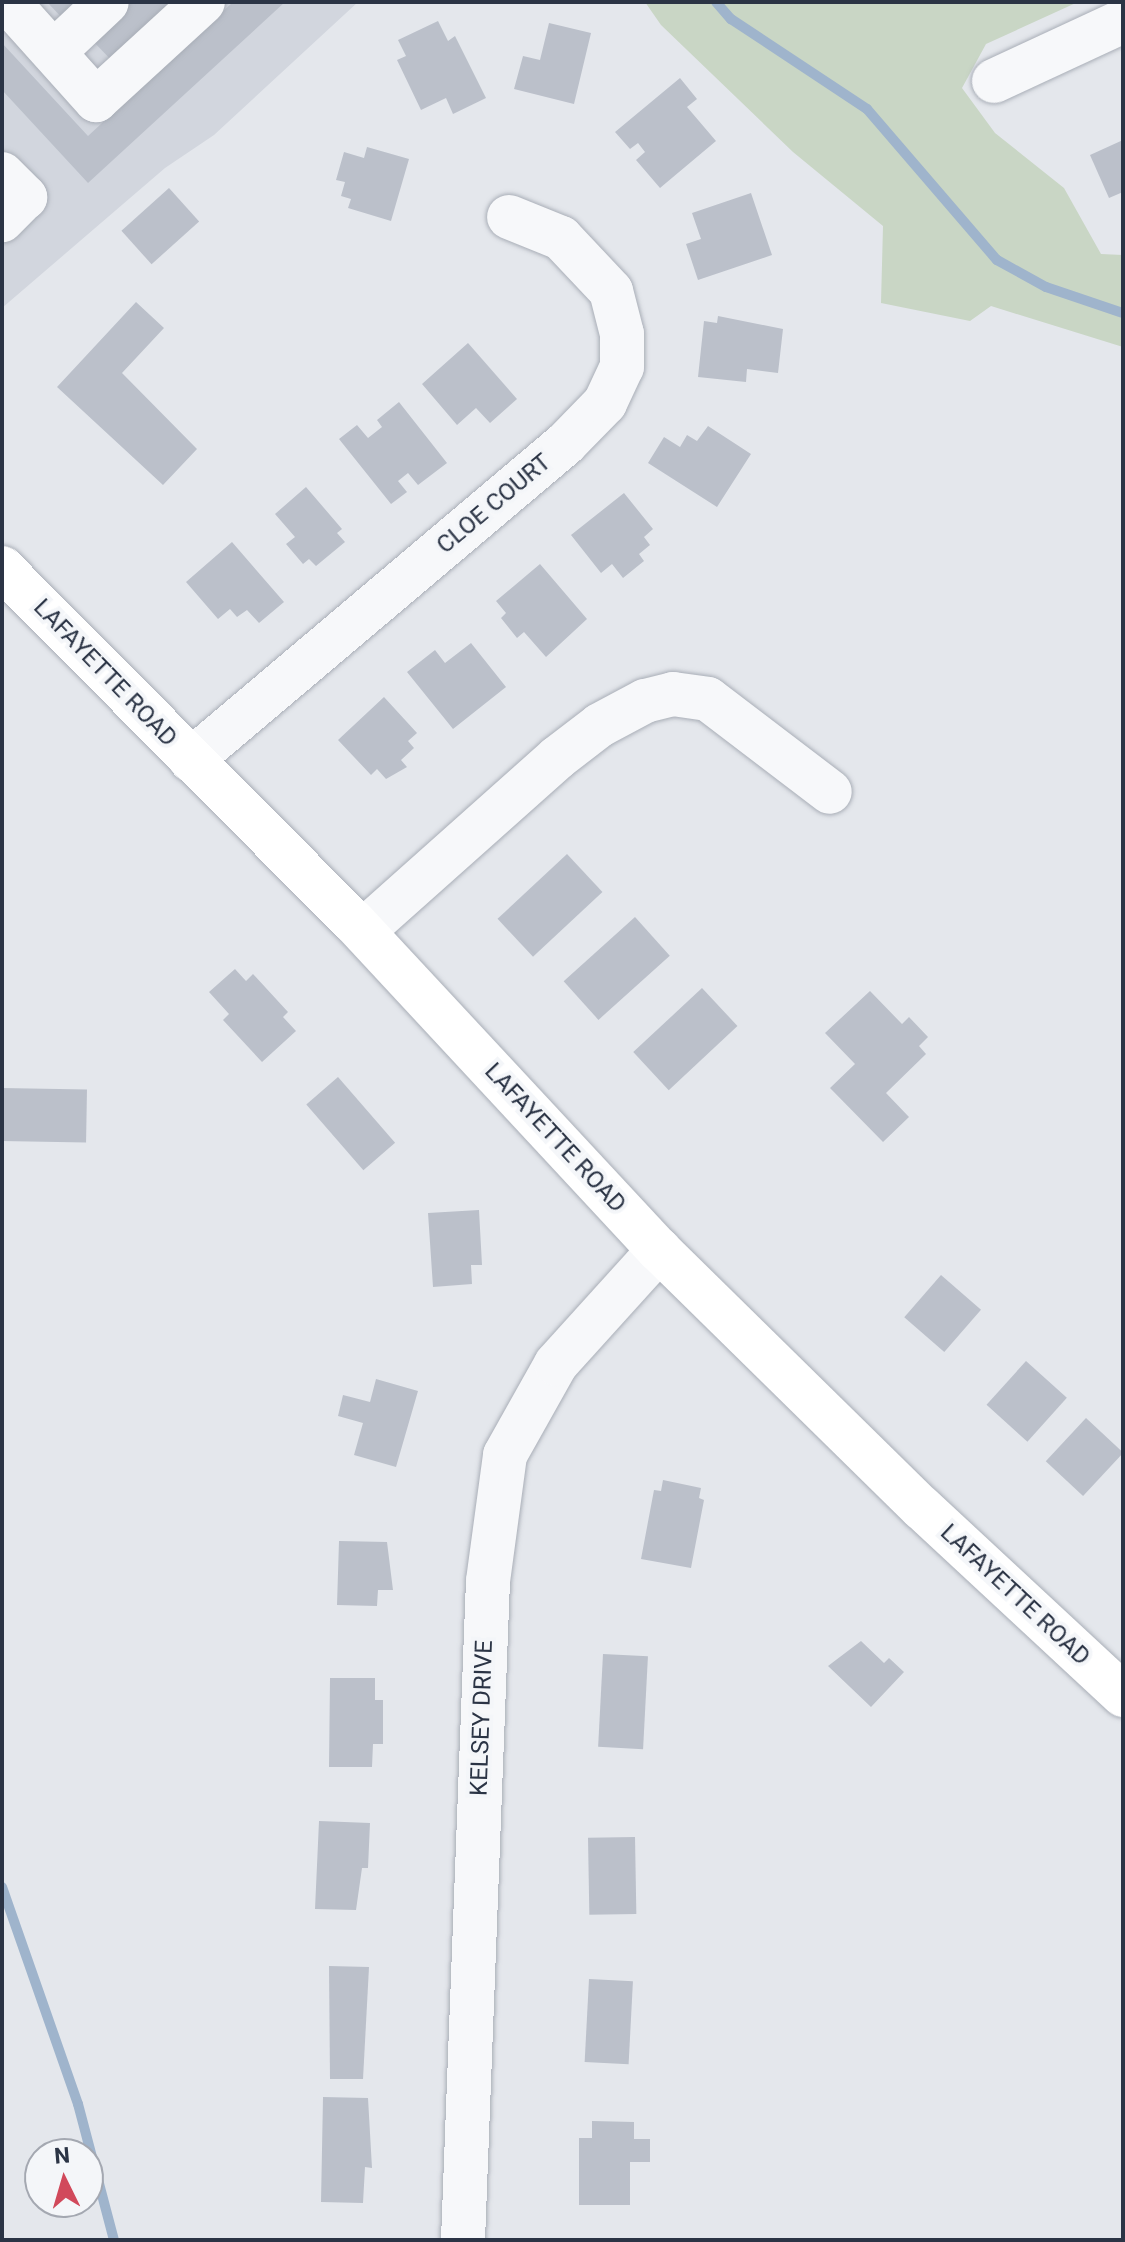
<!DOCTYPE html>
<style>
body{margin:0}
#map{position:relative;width:1125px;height:2242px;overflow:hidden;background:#e4e7ec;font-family:Roboto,sans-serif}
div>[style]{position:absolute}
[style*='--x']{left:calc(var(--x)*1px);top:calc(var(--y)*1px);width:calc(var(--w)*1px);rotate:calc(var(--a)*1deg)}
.built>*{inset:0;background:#d2d6de}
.green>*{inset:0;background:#c9d6c5}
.stream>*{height:10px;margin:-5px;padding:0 5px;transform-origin:5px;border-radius:5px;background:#9fb4cc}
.building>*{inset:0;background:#bbc0ca;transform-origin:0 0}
.roads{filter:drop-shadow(0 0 2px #a9aeb7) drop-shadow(0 0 2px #a9aeb7)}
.minor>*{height:44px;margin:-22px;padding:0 22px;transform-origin:22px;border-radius:22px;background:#f7f8fa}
.major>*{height:44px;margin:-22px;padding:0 22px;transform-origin:22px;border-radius:22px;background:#fff}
span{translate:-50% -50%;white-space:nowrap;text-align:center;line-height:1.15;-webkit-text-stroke:8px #f4f6f9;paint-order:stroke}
.street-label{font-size:24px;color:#2b3445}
.frame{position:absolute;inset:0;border:4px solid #2b3445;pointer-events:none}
.north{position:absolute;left:24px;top:2138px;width:80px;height:80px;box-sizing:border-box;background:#f4f6f9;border:2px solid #a4a8b1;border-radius:50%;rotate:355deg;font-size:22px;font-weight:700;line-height:32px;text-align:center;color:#2b3445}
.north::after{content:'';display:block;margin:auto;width:28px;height:36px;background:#d1495b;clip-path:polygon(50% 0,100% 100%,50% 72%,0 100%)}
</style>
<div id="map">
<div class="built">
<div style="clip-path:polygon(2px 2px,358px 2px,214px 135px,165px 168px,2px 308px)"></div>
</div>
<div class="green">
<div style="clip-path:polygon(645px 2px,1078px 2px,986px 44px,962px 88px,995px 133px,1064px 188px,1101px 254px,1123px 255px,1123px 347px,991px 306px,970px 321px,881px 303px,883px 226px,793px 152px,661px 25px)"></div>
</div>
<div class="stream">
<div style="--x:716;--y:2;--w:23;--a:49"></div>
<div style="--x:731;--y:19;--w:163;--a:33.5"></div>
<div style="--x:867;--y:109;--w:199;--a:49.3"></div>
<div style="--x:997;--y:260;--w:56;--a:28.9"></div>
<div style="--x:1046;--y:287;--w:81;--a:18.7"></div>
<div style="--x:2;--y:1887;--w:230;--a:70.7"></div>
<div style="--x:78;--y:2104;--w:141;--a:75.2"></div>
</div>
<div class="building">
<div style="clip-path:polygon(47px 2px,89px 2px,67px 23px)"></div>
<div style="clip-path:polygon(127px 2px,186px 2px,117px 66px,89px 37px)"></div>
<div style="clip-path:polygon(233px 2px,285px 2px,88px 183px,2px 90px,2px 43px,88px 136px)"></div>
<div style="clip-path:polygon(438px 21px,448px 41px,455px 36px,486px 98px,453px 114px,446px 98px,421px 110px,397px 60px,406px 56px,398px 40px)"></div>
<div style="clip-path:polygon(549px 23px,591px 33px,574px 104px,514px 89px,523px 56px,540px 60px)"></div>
<div style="clip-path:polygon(680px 78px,697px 99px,687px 107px,716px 141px,660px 188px,636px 160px,645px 152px,638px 143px,630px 149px,615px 132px)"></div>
<div style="clip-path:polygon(1123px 140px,1123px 192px,1109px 198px,1090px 155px)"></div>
<div style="clip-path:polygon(367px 147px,409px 159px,391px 221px,348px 208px,351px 199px,341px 196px,345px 182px,336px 180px,344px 152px,364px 158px)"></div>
<div style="left:169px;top:188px;width:45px;height:64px;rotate:48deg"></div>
<div style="clip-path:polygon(751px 193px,772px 255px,698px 280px,686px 244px,701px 239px,692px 213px)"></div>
<div style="clip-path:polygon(136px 302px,164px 328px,122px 373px,197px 449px,163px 485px,57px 387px)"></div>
<div style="clip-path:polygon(718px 316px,783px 329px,778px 373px,747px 369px,746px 382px,698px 377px,704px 321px,717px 323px)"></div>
<div style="clip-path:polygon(468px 343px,517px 399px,490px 423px,476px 408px,457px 425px,422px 384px)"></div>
<div style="clip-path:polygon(399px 402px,447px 463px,418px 485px,408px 473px,398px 481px,407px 492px,391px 504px,339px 439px,357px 425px,368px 438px,382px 427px,377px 420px)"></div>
<div style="clip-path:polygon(708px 426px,751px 454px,717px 507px,648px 463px,664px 437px,680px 447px,687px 435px,697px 441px)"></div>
<div style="clip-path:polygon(306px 487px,342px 529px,337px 533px,345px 542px,316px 566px,309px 559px,303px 564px,286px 544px,295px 537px,275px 514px)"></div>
<div style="clip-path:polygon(624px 493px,653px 529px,644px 537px,650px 545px,639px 554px,644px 561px,623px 578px,612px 564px,601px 573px,571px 535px)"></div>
<div style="clip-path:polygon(232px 542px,284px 602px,259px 623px,247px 610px,237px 617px,230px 609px,218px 619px,186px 582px)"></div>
<div style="clip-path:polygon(540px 564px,587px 619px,546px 657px,524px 632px,517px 638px,501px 618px,506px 613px,496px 601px)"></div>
<div style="clip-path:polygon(471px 643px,506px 687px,453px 729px,407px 672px,435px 650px,445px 663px)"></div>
<div style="clip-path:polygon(384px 697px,417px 733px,408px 741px,414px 748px,401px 760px,407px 767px,386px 779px,377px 769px,371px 775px,338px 740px)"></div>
<div style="left:567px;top:854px;width:52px;height:95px;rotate:47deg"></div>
<div style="left:635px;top:917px;width:52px;height:96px;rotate:48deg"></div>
<div style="clip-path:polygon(235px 969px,246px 981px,253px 974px,288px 1012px,283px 1017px,296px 1031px,262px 1062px,223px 1020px,229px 1014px,209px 992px)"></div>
<div style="left:702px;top:988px;width:52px;height:94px;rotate:47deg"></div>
<div style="clip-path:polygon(870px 991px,902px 1024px,909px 1017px,928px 1037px,919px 1046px,926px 1054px,886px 1093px,909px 1117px,883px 1142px,830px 1088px,855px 1064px,825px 1033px)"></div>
<div style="left:338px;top:1077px;width:87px;height:42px;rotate:49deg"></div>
<div style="left:2px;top:1088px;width:85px;height:53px;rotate:1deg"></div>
<div style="clip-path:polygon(479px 1210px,482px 1265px,471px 1265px,472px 1284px,433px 1287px,428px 1213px)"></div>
<div style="left:941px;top:1275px;width:53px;height:56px;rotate:41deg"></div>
<div style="left:1026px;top:1361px;width:55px;height:59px;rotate:42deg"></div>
<div style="clip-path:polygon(376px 1379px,418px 1391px,396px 1467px,354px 1455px,363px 1423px,338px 1416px,343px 1395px,370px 1402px)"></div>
<div style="left:1086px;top:1418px;width:51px;height:59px;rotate:43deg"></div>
<div style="clip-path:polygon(663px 1480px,701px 1488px,699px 1498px,704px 1500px,691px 1568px,641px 1559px,654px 1490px,661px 1491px)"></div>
<div style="clip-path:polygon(339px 1541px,387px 1542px,393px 1590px,378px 1590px,377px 1606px,337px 1605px)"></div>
<div style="clip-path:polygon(861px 1641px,884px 1663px,889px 1658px,904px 1672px,871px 1707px,828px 1666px)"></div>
<div style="left:603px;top:1654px;width:45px;height:93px;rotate:3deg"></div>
<div style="clip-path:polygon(330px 1678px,375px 1678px,375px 1700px,383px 1700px,383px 1744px,373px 1744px,372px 1767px,329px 1767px)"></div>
<div style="clip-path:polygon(319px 1821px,370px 1823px,368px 1868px,362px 1868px,356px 1910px,315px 1909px)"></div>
<div style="left:635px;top:1837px;width:77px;height:47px;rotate:89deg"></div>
<div style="clip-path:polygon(329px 1966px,369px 1967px,363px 2079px,330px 2079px)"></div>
<div style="left:589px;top:1979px;width:44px;height:83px;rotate:3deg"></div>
<div style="clip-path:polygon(323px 2097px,368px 2098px,372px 2168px,365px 2167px,363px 2203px,321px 2202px)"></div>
<div style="clip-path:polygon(592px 2121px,634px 2122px,634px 2139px,650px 2139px,650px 2162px,630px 2162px,630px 2205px,579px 2205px,579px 2138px,592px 2138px)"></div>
</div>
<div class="roads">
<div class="minor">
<div style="--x:8;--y:2;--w:132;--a:48.1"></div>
<div style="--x:96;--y:100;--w:145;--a:-42.5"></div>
<div style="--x:55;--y:51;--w:71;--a:-43.3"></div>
<div style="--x:994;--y:81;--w:142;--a:-24.9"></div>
<div style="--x:2;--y:174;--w:33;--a:45"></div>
<div style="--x:25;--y:197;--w:33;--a:135"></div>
<div style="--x:191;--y:760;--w:491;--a:-40.2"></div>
<div style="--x:566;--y:443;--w:56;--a:-45.7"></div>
<div style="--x:605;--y:403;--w:40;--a:-65"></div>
<div style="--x:622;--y:367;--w:33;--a:-90"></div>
<div style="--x:622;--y:334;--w:44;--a:-104.3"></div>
<div style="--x:611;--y:291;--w:73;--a:-133.3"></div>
<div style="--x:561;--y:238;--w:56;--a:-158"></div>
<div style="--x:363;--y:931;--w:260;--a:-41.7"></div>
<div style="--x:557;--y:758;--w:54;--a:-37.5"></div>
<div style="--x:600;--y:725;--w:51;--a:-28.1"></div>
<div style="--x:645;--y:701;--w:29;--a:-14"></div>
<div style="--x:673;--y:694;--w:35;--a:8"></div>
<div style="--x:708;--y:699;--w:153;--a:37.3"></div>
<div style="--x:463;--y:2240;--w:659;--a:-87.83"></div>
<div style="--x:488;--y:1581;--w:127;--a:-82.3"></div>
<div style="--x:505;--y:1455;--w:104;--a:-60.7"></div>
<div style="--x:556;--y:1364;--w:154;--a:-47.9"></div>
</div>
<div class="major">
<div style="--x:2;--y:568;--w:498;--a:45.2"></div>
<div style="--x:353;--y:921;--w:449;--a:47.1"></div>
<div style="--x:659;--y:1250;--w:368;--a:44.5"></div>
<div style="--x:922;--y:1508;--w:275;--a:42.9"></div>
</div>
</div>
<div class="street-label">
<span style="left:494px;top:504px;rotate:-40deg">CLOE COURT</span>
<span style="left:105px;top:673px;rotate:46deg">LAFAYETTE ROAD</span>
<span style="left:555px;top:1138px;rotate:47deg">LAFAYETTE ROAD</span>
<span style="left:1015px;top:1595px;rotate:43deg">LAFAYETTE ROAD</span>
<span style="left:482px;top:1718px;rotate:-88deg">KELSEY DRIVE</span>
</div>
<div class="frame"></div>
<div class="north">N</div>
</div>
